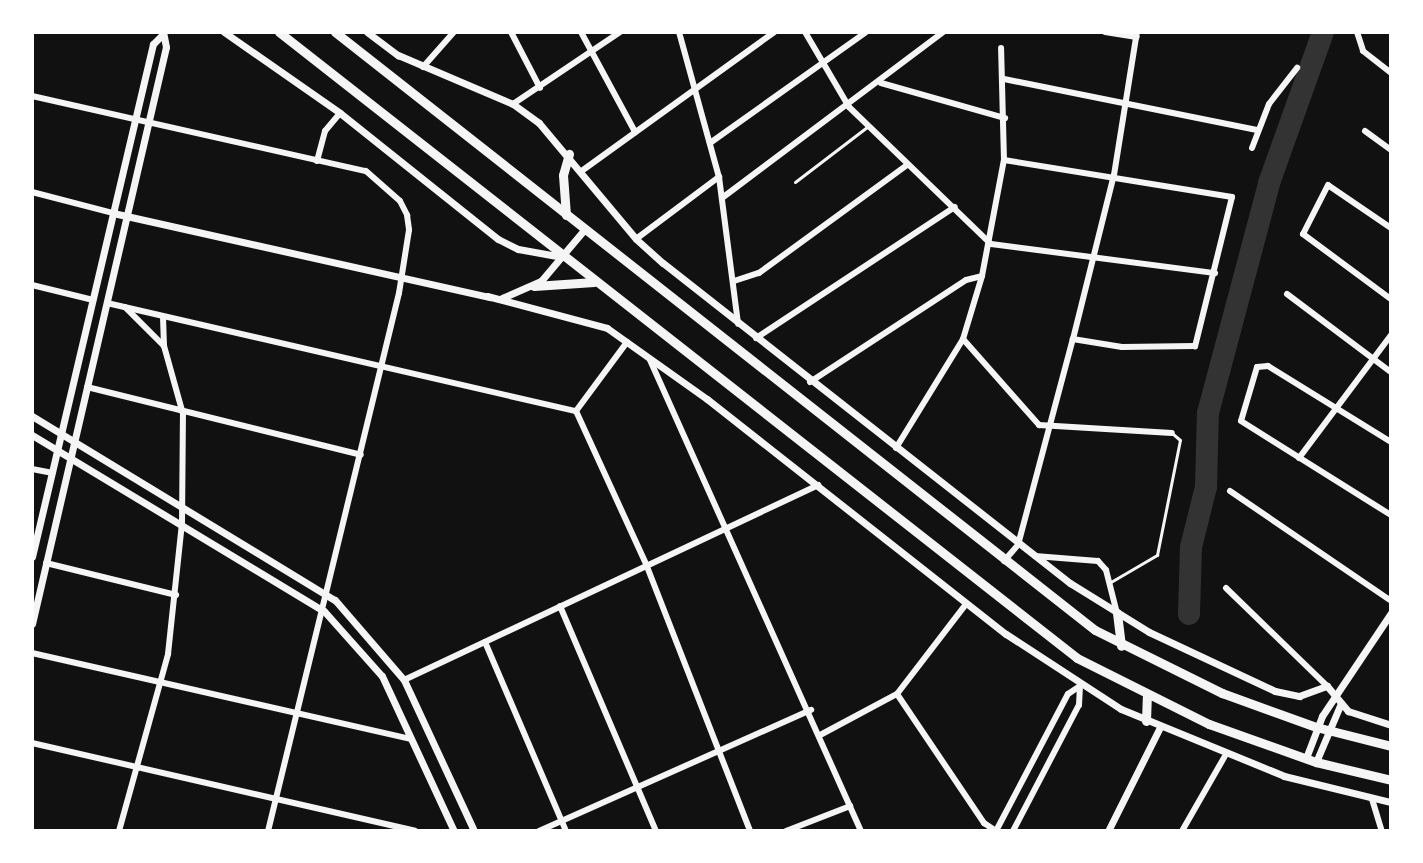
<!DOCTYPE html>
<style>
body{margin:0}
#map{position:relative;width:1423px;height:863px;overflow:hidden;background:#111;font-family:Helvetica,sans-serif}
div>[style]{position:absolute}
[style*='--x']{left:calc(var(--x)*1px);top:calc(var(--y)*1px);width:calc(var(--w)*1px);rotate:calc(var(--a)*1deg)}
.river>*{height:22px;margin:-11px;padding:0 11px;transform-origin:11px;border-radius:11px;background:#333}
.service>*{height:3px;margin:-1.5px;padding:0 1.5px;transform-origin:1.5px;border-radius:1.5px;background:#f5f5f5}
.minor>*{height:6px;margin:-3px;padding:0 3px;transform-origin:3px;border-radius:3px;background:#f5f5f5}
.tertiary>*{height:7px;margin:-3.5px;padding:0 3.5px;transform-origin:3.5px;border-radius:3.5px;background:#f5f5f5}
.primary>*{height:9px;margin:-4.5px;padding:0 4.5px;transform-origin:4.5px;border-radius:4.5px;background:#f5f5f5}
span{translate:-50% -50%;white-space:nowrap;text-align:center;line-height:1.15;-webkit-text-stroke:7px #fff;paint-order:stroke}
.frame{position:absolute;inset:0;border:34px solid #fff;pointer-events:none}
</style>
<div id="map">
<div class="river">
<div style="--x:1189;--y:614;--w:67;--a:-88.3"></div>
<div style="--x:1191;--y:547;--w:62;--a:-76"></div>
<div style="--x:1206;--y:487;--w:74;--a:-88.5"></div>
<div style="--x:1208;--y:413;--w:238;--a:-75.1"></div>
<div style="--x:1269;--y:183;--w:160;--a:-70.3"></div>
</div>
<div class="service">
<div style="--x:795;--y:182;--w:91;--a:-37.4"></div>
<div style="--x:1109;--y:583;--w:56;--a:-30.3"></div>
<div style="--x:1157;--y:555;--w:117;--a:-78.7"></div>
<div style="--x:1180;--y:440;--w:11;--a:-139"></div>
</div>
<div class="minor">
<div style="--x:511;--y:32;--w:63;--a:62.6"></div>
<div style="--x:581;--y:32;--w:114;--a:61.6"></div>
<div style="--x:679;--y:32;--w:150;--a:74.6"></div>
<div style="--x:719;--y:177;--w:148;--a:82.6"></div>
<div style="--x:805;--y:32;--w:87;--a:59.6"></div>
<div style="--x:849;--y:107;--w:197;--a:44"></div>
<div style="--x:991;--y:244;--w:226;--a:7.4"></div>
<div style="--x:1105;--y:32;--w:32;--a:9"></div>
<div style="--x:1357;--y:32;--w:20;--a:72"></div>
<div style="--x:1363;--y:51;--w:36;--a:38"></div>
<div style="--x:423;--y:67;--w:47;--a:-48.5"></div>
<div style="--x:1004;--y:79;--w:258;--a:11.4"></div>
<div style="--x:881;--y:83;--w:129;--a:15.8"></div>
<div style="--x:32;--y:96;--w:342;--a:12.7"></div>
<div style="--x:366;--y:171;--w:45;--a:41.4"></div>
<div style="--x:400;--y:201;--w:16;--a:63"></div>
<div style="--x:407;--y:215;--w:15;--a:82"></div>
<div style="--x:409;--y:230;--w:64;--a:99"></div>
<div style="--x:399;--y:293;--w:554;--a:103.68"></div>
<div style="--x:513;--y:104;--w:129;--a:-33.9"></div>
<div style="--x:1365;--y:131;--w:32;--a:36"></div>
<div style="--x:710;--y:143;--w:191;--a:-35.4"></div>
<div style="--x:1252;--y:148;--w:47;--a:-68.9"></div>
<div style="--x:1269;--y:104;--w:46;--a:-52.1"></div>
<div style="--x:1004;--y:160;--w:231;--a:9.2"></div>
<div style="--x:1232;--y:197;--w:154;--a:103.9"></div>
<div style="--x:1195;--y:346;--w:73;--a:179.2"></div>
<div style="--x:1122;--y:347;--w:50;--a:-170.7"></div>
<div style="--x:317;--y:161;--w:31;--a:-75"></div>
<div style="--x:325;--y:131;--w:23;--a:-50"></div>
<div style="--x:583;--y:170;--w:236;--a:-35.8"></div>
<div style="--x:32;--y:192;--w:84;--a:14.5"></div>
<div style="--x:722;--y:198;--w:276;--a:-36.9"></div>
<div style="--x:1391;--y:228;--w:76;--a:-145.7"></div>
<div style="--x:1328;--y:185;--w:55;--a:117"></div>
<div style="--x:1303;--y:234;--w:109;--a:36.5"></div>
<div style="--x:636;--y:239;--w:104;--a:-36.8"></div>
<div style="--x:734;--y:281;--w:26;--a:-18"></div>
<div style="--x:759;--y:273;--w:183;--a:-36.1"></div>
<div style="--x:32;--y:285;--w:63;--a:13.8"></div>
<div style="--x:1287;--y:294;--w:130;--a:36.9"></div>
<div style="--x:107;--y:303;--w:481;--a:13"></div>
<div style="--x:163;--y:317;--w:29;--a:88"></div>
<div style="--x:756;--y:338;--w:238;--a:-33.4"></div>
<div style="--x:963;--y:339;--w:115;--a:48.5"></div>
<div style="--x:1039;--y:425;--w:133;--a:3.4"></div>
<div style="--x:650;--y:360;--w:516;--a:65.87"></div>
<div style="--x:810;--y:382;--w:186;--a:-33.2"></div>
<div style="--x:966;--y:280;--w:16;--a:-14"></div>
<div style="--x:87;--y:387;--w:282;--a:13.9"></div>
<div style="--x:576;--y:411;--w:168;--a:65.4"></div>
<div style="--x:646;--y:564;--w:287;--a:68.7"></div>
<div style="--x:576;--y:411;--w:86;--a:-53.5"></div>
<div style="--x:1391;--y:442;--w:145;--a:-148.3"></div>
<div style="--x:1268;--y:366;--w:11;--a:175"></div>
<div style="--x:1257;--y:367;--w:56;--a:106.5"></div>
<div style="--x:1241;--y:421;--w:177;--a:32.1"></div>
<div style="--x:896;--y:448;--w:128;--a:-58.4"></div>
<div style="--x:963;--y:339;--w:66;--a:-73.2"></div>
<div style="--x:982;--y:276;--w:118;--a:-79.3"></div>
<div style="--x:1004;--y:160;--w:112;--a:-91.5"></div>
<div style="--x:1299;--y:458;--w:154;--a:-53.2"></div>
<div style="--x:32;--y:469;--w:20;--a:11"></div>
<div style="--x:1230;--y:491;--w:195;--a:34.3"></div>
<div style="--x:1035;--y:556;--w:63;--a:4.5"></div>
<div style="--x:1098;--y:561;--w:12;--a:48"></div>
<div style="--x:1106;--y:570;--w:44;--a:75.7"></div>
<div style="--x:1004;--y:561;--w:21;--a:-49"></div>
<div style="--x:1018;--y:545;--w:213;--a:-75.1"></div>
<div style="--x:1073;--y:339;--w:169;--a:-76"></div>
<div style="--x:1114;--y:175;--w:145;--a:-80.9"></div>
<div style="--x:46;--y:563;--w:134;--a:13.8"></div>
<div style="--x:1226;--y:588;--w:141;--a:44.1"></div>
<div style="--x:560;--y:606;--w:245;--a:66.9"></div>
<div style="--x:485;--y:642;--w:206;--a:66.8"></div>
<div style="--x:32;--y:653;--w:389;--a:12.8"></div>
<div style="--x:404;--y:680;--w:458;--a:-25.2"></div>
<div style="--x:897;--y:694;--w:156;--a:56"></div>
<div style="--x:984;--y:823;--w:14;--a:34"></div>
<div style="--x:822;--y:734;--w:85;--a:-28.1"></div>
<div style="--x:897;--y:694;--w:113;--a:-52.5"></div>
<div style="--x:32;--y:743;--w:393;--a:12.9"></div>
<div style="--x:1372;--y:799;--w:34;--a:73"></div>
<div style="--x:119;--y:831;--w:184;--a:-74.5"></div>
<div style="--x:168;--y:654;--w:131;--a:-83.9"></div>
<div style="--x:182;--y:524;--w:110;--a:-89.5"></div>
<div style="--x:183;--y:414;--w:71;--a:-105.6"></div>
<div style="--x:164;--y:346;--w:55;--a:-135"></div>
<div style="--x:539;--y:831;--w:298;--a:-24"></div>
<div style="--x:786;--y:831;--w:69;--a:-21.3"></div>
<div style="--x:996;--y:831;--w:155;--a:-62.3"></div>
<div style="--x:1068;--y:694;--w:14;--a:-34"></div>
<div style="--x:1013;--y:831;--w:142;--a:-62.4"></div>
<div style="--x:1079;--y:705;--w:19;--a:-87"></div>
<div style="--x:1182;--y:831;--w:86;--a:-60.2"></div>
</div>
<div class="tertiary">
<div style="--x:224;--y:32;--w:141;--a:34.9"></div>
<div style="--x:340;--y:113;--w:202;--a:38.6"></div>
<div style="--x:498;--y:239;--w:22;--a:27"></div>
<div style="--x:518;--y:249;--w:45;--a:10.3"></div>
<div style="--x:367;--y:32;--w:39;--a:37"></div>
<div style="--x:398;--y:55;--w:125;--a:23.1"></div>
<div style="--x:513;--y:104;--w:32;--a:36"></div>
<div style="--x:539;--y:123;--w:151;--a:50.1"></div>
<div style="--x:636;--y:239;--w:36;--a:42"></div>
<div style="--x:663;--y:263;--w:518;--a:38.18"></div>
<div style="--x:1070;--y:583;--w:93;--a:31.8"></div>
<div style="--x:1149;--y:632;--w:139;--a:25.1"></div>
<div style="--x:1275;--y:691;--w:25;--a:12"></div>
<div style="--x:1299;--y:696;--w:30;--a:-20"></div>
<div style="--x:1327;--y:686;--w:33;--a:50"></div>
<div style="--x:1348;--y:711;--w:45;--a:18"></div>
<div style="--x:113;--y:213;--w:386;--a:12.6"></div>
<div style="--x:487;--y:296;--w:124;--a:14.9"></div>
<div style="--x:607;--y:328;--w:123;--a:35.4"></div>
<div style="--x:707;--y:399;--w:380;--a:38.2"></div>
<div style="--x:1006;--y:634;--w:137;--a:33.1"></div>
<div style="--x:1121;--y:709;--w:176;--a:22.3"></div>
<div style="--x:1284;--y:776;--w:110;--a:13.7"></div>
<div style="--x:502;--y:298;--w:43;--a:-23.6"></div>
<div style="--x:541;--y:281;--w:67;--a:-49.9"></div>
<div style="--x:32;--y:416;--w:354;--a:31.3"></div>
<div style="--x:335;--y:600;--w:106;--a:49.2"></div>
<div style="--x:404;--y:680;--w:166;--a:65.1"></div>
<div style="--x:32;--y:435;--w:341;--a:31.1"></div>
<div style="--x:324;--y:611;--w:87;--a:48.3"></div>
<div style="--x:382;--y:676;--w:171;--a:65.1"></div>
<div style="--x:32;--y:557;--w:527;--a:-76.73"></div>
<div style="--x:153;--y:44;--w:14;--a:-45"></div>
<div style="--x:32;--y:624;--w:592;--a:-76.93"></div>
<div style="--x:166;--y:47;--w:15;--a:-101"></div>
<div style="--x:1306;--y:758;--w:45;--a:-69.1"></div>
<div style="--x:1322;--y:716;--w:124;--a:-56.2"></div>
<div style="--x:1316;--y:762;--w:64;--a:-67"></div>
<div style="--x:1108;--y:831;--w:116;--a:-63.4"></div>
</div>
<div class="primary">
<div style="--x:279;--y:32;--w:1014;--a:38.11"></div>
<div style="--x:1077;--y:658;--w:148;--a:26.6"></div>
<div style="--x:1209;--y:724;--w:114;--a:19.6"></div>
<div style="--x:1316;--y:762;--w:77;--a:13.5"></div>
<div style="--x:335;--y:32;--w:967;--a:38.2"></div>
<div style="--x:1095;--y:630;--w:142;--a:26.4"></div>
<div style="--x:1222;--y:693;--w:100;--a:19.9"></div>
<div style="--x:1316;--y:727;--w:77;--a:14.2"></div>
<div style="--x:566;--y:215;--w:40;--a:-94.3"></div>
<div style="--x:563;--y:175;--w:22;--a:-74"></div>
<div style="--x:534;--y:286;--w:60;--a:-3.8"></div>
<div style="--x:1117;--y:613;--w:33;--a:83"></div>
<div style="--x:1146;--y:721;--w:24;--a:-88"></div>
</div>
<div class="frame"></div>
</div>
